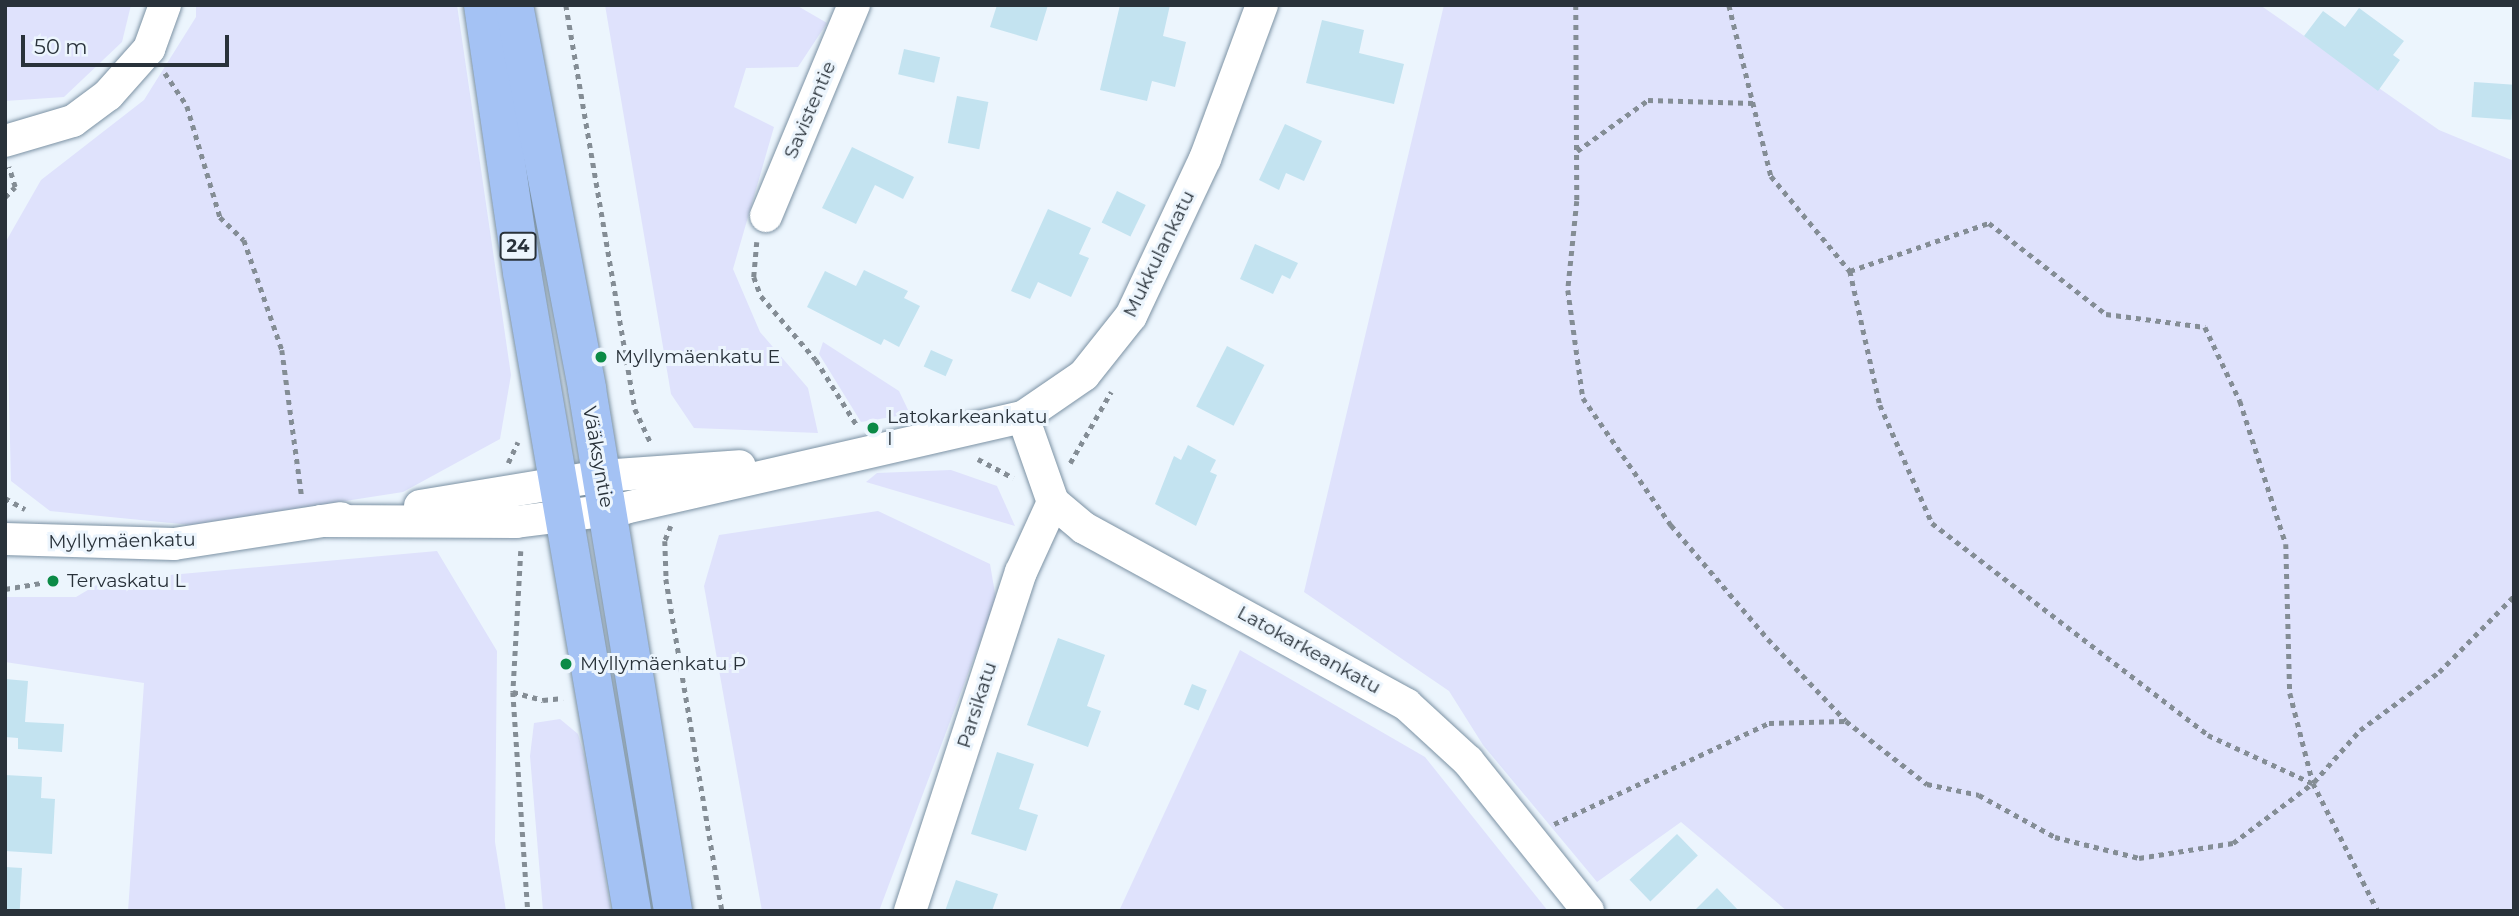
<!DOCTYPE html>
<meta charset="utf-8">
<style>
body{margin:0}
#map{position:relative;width:2519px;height:916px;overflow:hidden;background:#ecf5fd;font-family:Montserrat,sans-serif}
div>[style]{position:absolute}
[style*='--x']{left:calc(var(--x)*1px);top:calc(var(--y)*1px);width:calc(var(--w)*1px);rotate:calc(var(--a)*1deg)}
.green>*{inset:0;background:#dfe2fc}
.building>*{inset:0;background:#c3e3f0;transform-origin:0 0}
.path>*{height:4.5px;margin-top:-2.25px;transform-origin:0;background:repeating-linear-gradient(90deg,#848d95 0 5px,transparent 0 10px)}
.roads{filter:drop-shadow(0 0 2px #7c92a4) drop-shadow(0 0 2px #7c92a4)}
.minor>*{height:32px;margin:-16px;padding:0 16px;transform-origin:16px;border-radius:16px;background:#fff}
.trunk>*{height:38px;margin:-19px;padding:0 19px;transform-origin:19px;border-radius:19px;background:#a4c2f4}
.dots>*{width:19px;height:19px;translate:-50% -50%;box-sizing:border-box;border:4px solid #ecf5fd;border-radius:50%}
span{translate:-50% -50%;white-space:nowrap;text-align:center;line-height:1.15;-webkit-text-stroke:6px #ecf5fd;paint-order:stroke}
.shield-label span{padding:2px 5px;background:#ecf5fd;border:2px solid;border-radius:5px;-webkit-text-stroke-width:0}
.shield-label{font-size:18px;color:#29323a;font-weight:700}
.street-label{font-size:19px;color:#29323a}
.poi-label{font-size:19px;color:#29323a}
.left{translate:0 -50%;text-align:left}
.frame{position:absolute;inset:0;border:7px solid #29323a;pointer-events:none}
.scale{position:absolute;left:21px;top:35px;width:208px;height:32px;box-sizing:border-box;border:4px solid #29323a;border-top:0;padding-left:9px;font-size:21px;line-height:24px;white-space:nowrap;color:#29323a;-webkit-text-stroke:5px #ecf5fd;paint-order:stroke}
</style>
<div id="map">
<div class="green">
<div style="clip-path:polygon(5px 5px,131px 5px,122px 42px,64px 97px,5px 101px)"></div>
<div style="clip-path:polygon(196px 5px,457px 5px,511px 375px,500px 439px,403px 492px,191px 525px,50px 511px,11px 481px,5px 243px,41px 180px,144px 100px,196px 17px)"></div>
<div style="clip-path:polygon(605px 5px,796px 5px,827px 23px,798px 67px,746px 68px,734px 107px,774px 127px,733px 269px,760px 332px,808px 388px,818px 433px,694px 428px,671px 394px)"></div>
<div style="clip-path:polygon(1444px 5px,2260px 5px,2439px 130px,2514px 161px,2514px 911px,1787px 911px,1681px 822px,1597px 882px,1483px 745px,1449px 691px,1304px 592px)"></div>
<div style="clip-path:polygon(823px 342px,899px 391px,910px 414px,861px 422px,819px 354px)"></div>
<div style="clip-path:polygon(951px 470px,997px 486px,1015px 526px,866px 482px,877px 473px)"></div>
<div style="clip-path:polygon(878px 511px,990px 564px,996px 599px,879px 911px,762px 911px,704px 586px,719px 535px)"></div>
<div style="clip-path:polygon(437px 551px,497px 651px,495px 842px,506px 911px,128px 911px,144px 683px,5px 662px,5px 597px,76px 597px,103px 581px)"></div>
<div style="clip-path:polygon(1240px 650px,1425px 757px,1548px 911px,1119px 911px)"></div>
<div style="clip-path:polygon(560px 719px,578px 734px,585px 758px,611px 911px,543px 911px,530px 756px,534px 723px)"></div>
</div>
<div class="building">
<div style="clip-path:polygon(997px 5px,1048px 5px,1037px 41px,990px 27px)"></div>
<div style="clip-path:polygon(1120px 5px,1170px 5px,1163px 36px,1186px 42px,1175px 87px,1152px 81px,1147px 101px,1100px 90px)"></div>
<div style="clip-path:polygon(2359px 8px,2404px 41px,2393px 55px,2400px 60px,2378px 91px,2304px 36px,2323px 11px,2345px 27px)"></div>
<div style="clip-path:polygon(1322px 20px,1364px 30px,1359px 53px,1404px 64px,1394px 104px,1306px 83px)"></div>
<div style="left:904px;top:49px;width:37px;height:26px;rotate:13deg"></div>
<div style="left:2474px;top:82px;width:40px;height:35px;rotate:4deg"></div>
<div style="left:957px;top:96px;width:32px;height:48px;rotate:11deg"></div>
<div style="clip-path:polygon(1285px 124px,1322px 141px,1304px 181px,1286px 173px,1279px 190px,1259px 180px)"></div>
<div style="clip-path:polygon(852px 147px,914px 177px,903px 199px,875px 185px,856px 224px,822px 208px)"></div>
<div style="left:1117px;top:191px;width:32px;height:35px;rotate:26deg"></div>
<div style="clip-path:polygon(1048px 209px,1091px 228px,1079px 254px,1089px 258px,1071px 297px,1038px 282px,1030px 299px,1011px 291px)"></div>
<div style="clip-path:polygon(1255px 244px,1298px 263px,1290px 279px,1282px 275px,1273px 294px,1240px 279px)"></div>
<div style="clip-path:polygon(864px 270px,908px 291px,904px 298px,920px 306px,899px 347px,884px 339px,881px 345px,807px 307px,825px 271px,856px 286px)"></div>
<div style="left:1227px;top:346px;width:42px;height:68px;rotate:27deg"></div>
<div style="left:931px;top:350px;width:24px;height:18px;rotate:24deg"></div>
<div style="clip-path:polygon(1188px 445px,1216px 460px,1210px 472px,1217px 475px,1196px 526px,1155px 504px,1174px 456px,1181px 460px)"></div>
<div style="clip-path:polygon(1058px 638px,1105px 655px,1087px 706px,1101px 711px,1088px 747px,1027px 725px)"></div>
<div style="clip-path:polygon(5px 679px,28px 681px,25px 722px,64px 724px,62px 752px,18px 749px,18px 738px,5px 737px)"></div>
<div style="left:1192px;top:684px;width:16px;height:22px;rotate:22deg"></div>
<div style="clip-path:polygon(997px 752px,1034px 764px,1019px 809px,1038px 815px,1026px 851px,971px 834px)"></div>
<div style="clip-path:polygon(5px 775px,42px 777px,41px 798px,55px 799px,52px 854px,5px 851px)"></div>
<div style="left:1677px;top:834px;width:30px;height:66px;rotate:46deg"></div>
<div style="left:5px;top:867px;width:17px;height:44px;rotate:3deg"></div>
<div style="clip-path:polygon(956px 880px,998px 894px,992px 911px,945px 911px)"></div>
<div style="clip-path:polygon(1717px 888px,1739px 911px,1694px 911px)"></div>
</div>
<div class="path">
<div style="--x:566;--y:5;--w:410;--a:80.3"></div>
<div style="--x:635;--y:409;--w:38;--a:65"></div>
<div style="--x:1576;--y:5;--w:196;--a:89.7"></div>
<div style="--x:1577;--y:201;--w:89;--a:95.8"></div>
<div style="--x:1568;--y:290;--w:109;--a:82.1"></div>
<div style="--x:1583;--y:398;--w:155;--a:55.3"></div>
<div style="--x:1671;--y:525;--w:150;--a:49.6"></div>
<div style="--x:1768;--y:639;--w:113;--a:46.4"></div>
<div style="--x:1846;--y:721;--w:103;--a:37.9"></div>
<div style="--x:1927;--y:784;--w:53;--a:11.9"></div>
<div style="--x:1979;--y:795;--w:87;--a:28.9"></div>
<div style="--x:2055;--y:837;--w:87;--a:14"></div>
<div style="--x:2139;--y:858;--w:95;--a:-9.1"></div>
<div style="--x:2233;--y:843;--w:100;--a:-36.9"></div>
<div style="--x:2313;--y:783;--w:144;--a:63.1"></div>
<div style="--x:1729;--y:5;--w:176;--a:76.2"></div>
<div style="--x:1771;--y:176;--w:124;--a:50.3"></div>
<div style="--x:1850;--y:271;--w:147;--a:-19.1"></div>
<div style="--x:1989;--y:223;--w:148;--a:37.9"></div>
<div style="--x:2106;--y:314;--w:100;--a:7.5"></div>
<div style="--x:2205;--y:327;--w:82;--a:64.7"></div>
<div style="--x:2240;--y:401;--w:150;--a:72.2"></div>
<div style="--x:2286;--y:544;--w:149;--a:88.5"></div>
<div style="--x:2290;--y:693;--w:93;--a:75.7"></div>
<div style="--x:165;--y:73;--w:40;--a:56"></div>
<div style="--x:187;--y:106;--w:116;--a:73.4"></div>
<div style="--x:220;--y:217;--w:33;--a:44"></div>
<div style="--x:244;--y:240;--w:116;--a:70.9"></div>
<div style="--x:282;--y:350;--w:148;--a:82.3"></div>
<div style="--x:1577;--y:151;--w:87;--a:-35.7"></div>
<div style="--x:1648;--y:100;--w:105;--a:1.6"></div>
<div style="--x:5;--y:197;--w:14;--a:-45"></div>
<div style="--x:15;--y:187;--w:21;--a:-107"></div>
<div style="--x:757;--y:242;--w:35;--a:95"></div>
<div style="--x:754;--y:277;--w:20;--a:70"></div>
<div style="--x:761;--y:296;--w:84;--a:49.3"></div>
<div style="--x:816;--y:360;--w:79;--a:57.9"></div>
<div style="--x:1850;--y:271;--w:137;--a:77.4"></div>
<div style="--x:1880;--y:405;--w:129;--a:66.2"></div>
<div style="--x:1932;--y:523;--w:348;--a:37.5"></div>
<div style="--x:2208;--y:735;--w:115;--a:24.8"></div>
<div style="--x:978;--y:459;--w:40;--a:28"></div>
<div style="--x:508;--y:463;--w:23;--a:-65"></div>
<div style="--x:1070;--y:463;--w:82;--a:-60"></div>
<div style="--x:5;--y:498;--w:23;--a:29"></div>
<div style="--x:671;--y:526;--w:16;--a:112"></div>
<div style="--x:665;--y:541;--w:38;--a:88"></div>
<div style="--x:666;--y:579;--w:337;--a:80.4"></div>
<div style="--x:521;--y:551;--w:141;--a:93.2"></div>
<div style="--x:513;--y:692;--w:220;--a:86.1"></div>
<div style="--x:5;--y:589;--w:49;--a:-9.5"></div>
<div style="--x:513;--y:692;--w:31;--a:15"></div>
<div style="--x:543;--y:700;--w:20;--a:-6"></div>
<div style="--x:2314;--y:782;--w:69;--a:-48.5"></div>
<div style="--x:2360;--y:730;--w:98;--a:-36.3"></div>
<div style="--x:2439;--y:672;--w:107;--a:-45.4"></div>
<div style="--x:1554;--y:824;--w:238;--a:-25.2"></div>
<div style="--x:1769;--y:723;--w:76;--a:-1.5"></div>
</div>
<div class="roads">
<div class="minor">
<div style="--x:5;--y:141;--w:71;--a:-16.4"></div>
<div style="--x:73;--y:121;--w:44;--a:-36.6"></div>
<div style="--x:108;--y:95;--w:62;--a:-48.3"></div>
<div style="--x:149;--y:49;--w:47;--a:-70"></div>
<div style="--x:766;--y:216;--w:229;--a:-67.4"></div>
<div style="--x:1023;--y:417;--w:90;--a:70.6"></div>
<div style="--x:1053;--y:502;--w:40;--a:40"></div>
<div style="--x:1084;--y:528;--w:368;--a:28.7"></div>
<div style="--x:1407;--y:705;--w:83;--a:42.6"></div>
<div style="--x:1468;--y:761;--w:192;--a:51.3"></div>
<div style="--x:420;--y:506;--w:184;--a:-9.4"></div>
<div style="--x:602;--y:476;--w:138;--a:-4.1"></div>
<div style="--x:321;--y:521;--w:195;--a:0.3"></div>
<div style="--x:516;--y:522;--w:110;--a:-7.3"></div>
<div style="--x:625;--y:508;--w:408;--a:-12.9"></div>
<div style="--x:1023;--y:417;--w:74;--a:-34.5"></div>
<div style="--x:1084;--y:375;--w:75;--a:-51.5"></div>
<div style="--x:1131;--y:316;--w:174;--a:-64.8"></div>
<div style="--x:1205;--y:159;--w:164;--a:-69.7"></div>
<div style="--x:5;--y:539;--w:169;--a:1.7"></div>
<div style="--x:174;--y:544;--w:169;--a:-8.8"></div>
<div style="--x:910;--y:911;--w:357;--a:-71.9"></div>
<div style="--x:1021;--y:572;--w:77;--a:-65.4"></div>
</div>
<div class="trunk">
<div style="--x:483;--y:5;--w:270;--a:81.7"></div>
<div style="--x:522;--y:272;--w:648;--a:80.23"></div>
<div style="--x:514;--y:5;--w:391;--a:79.2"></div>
<div style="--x:587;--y:389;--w:529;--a:80.64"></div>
</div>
</div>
<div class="dots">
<div style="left:601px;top:357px;background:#0b8a46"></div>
<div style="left:873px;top:428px;background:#0b8a46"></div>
<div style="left:53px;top:581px;background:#0b8a46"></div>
<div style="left:566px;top:664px;background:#0b8a46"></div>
</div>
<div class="shield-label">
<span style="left:518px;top:246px">24</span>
</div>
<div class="street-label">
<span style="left:810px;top:110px;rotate:-67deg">Savistentie</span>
<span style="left:1159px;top:254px;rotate:-64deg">Mukkulankatu</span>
<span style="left:598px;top:457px;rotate:80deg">Vääksyntie</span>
<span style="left:122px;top:541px;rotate:-1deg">Myllymäenkatu</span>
<span style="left:1309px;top:650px;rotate:29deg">Latokarkeankatu</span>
<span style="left:977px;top:705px;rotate:-72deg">Parsikatu</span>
</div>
<div class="poi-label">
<span class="left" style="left:615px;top:357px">Myllymäenkatu E</span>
<span class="left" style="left:887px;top:428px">Latokarkeankatu<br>I</span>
<span class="left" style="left:67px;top:581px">Tervaskatu L</span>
<span class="left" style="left:580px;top:664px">Myllymäenkatu P</span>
</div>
<div class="frame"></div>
<div class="scale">50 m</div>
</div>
